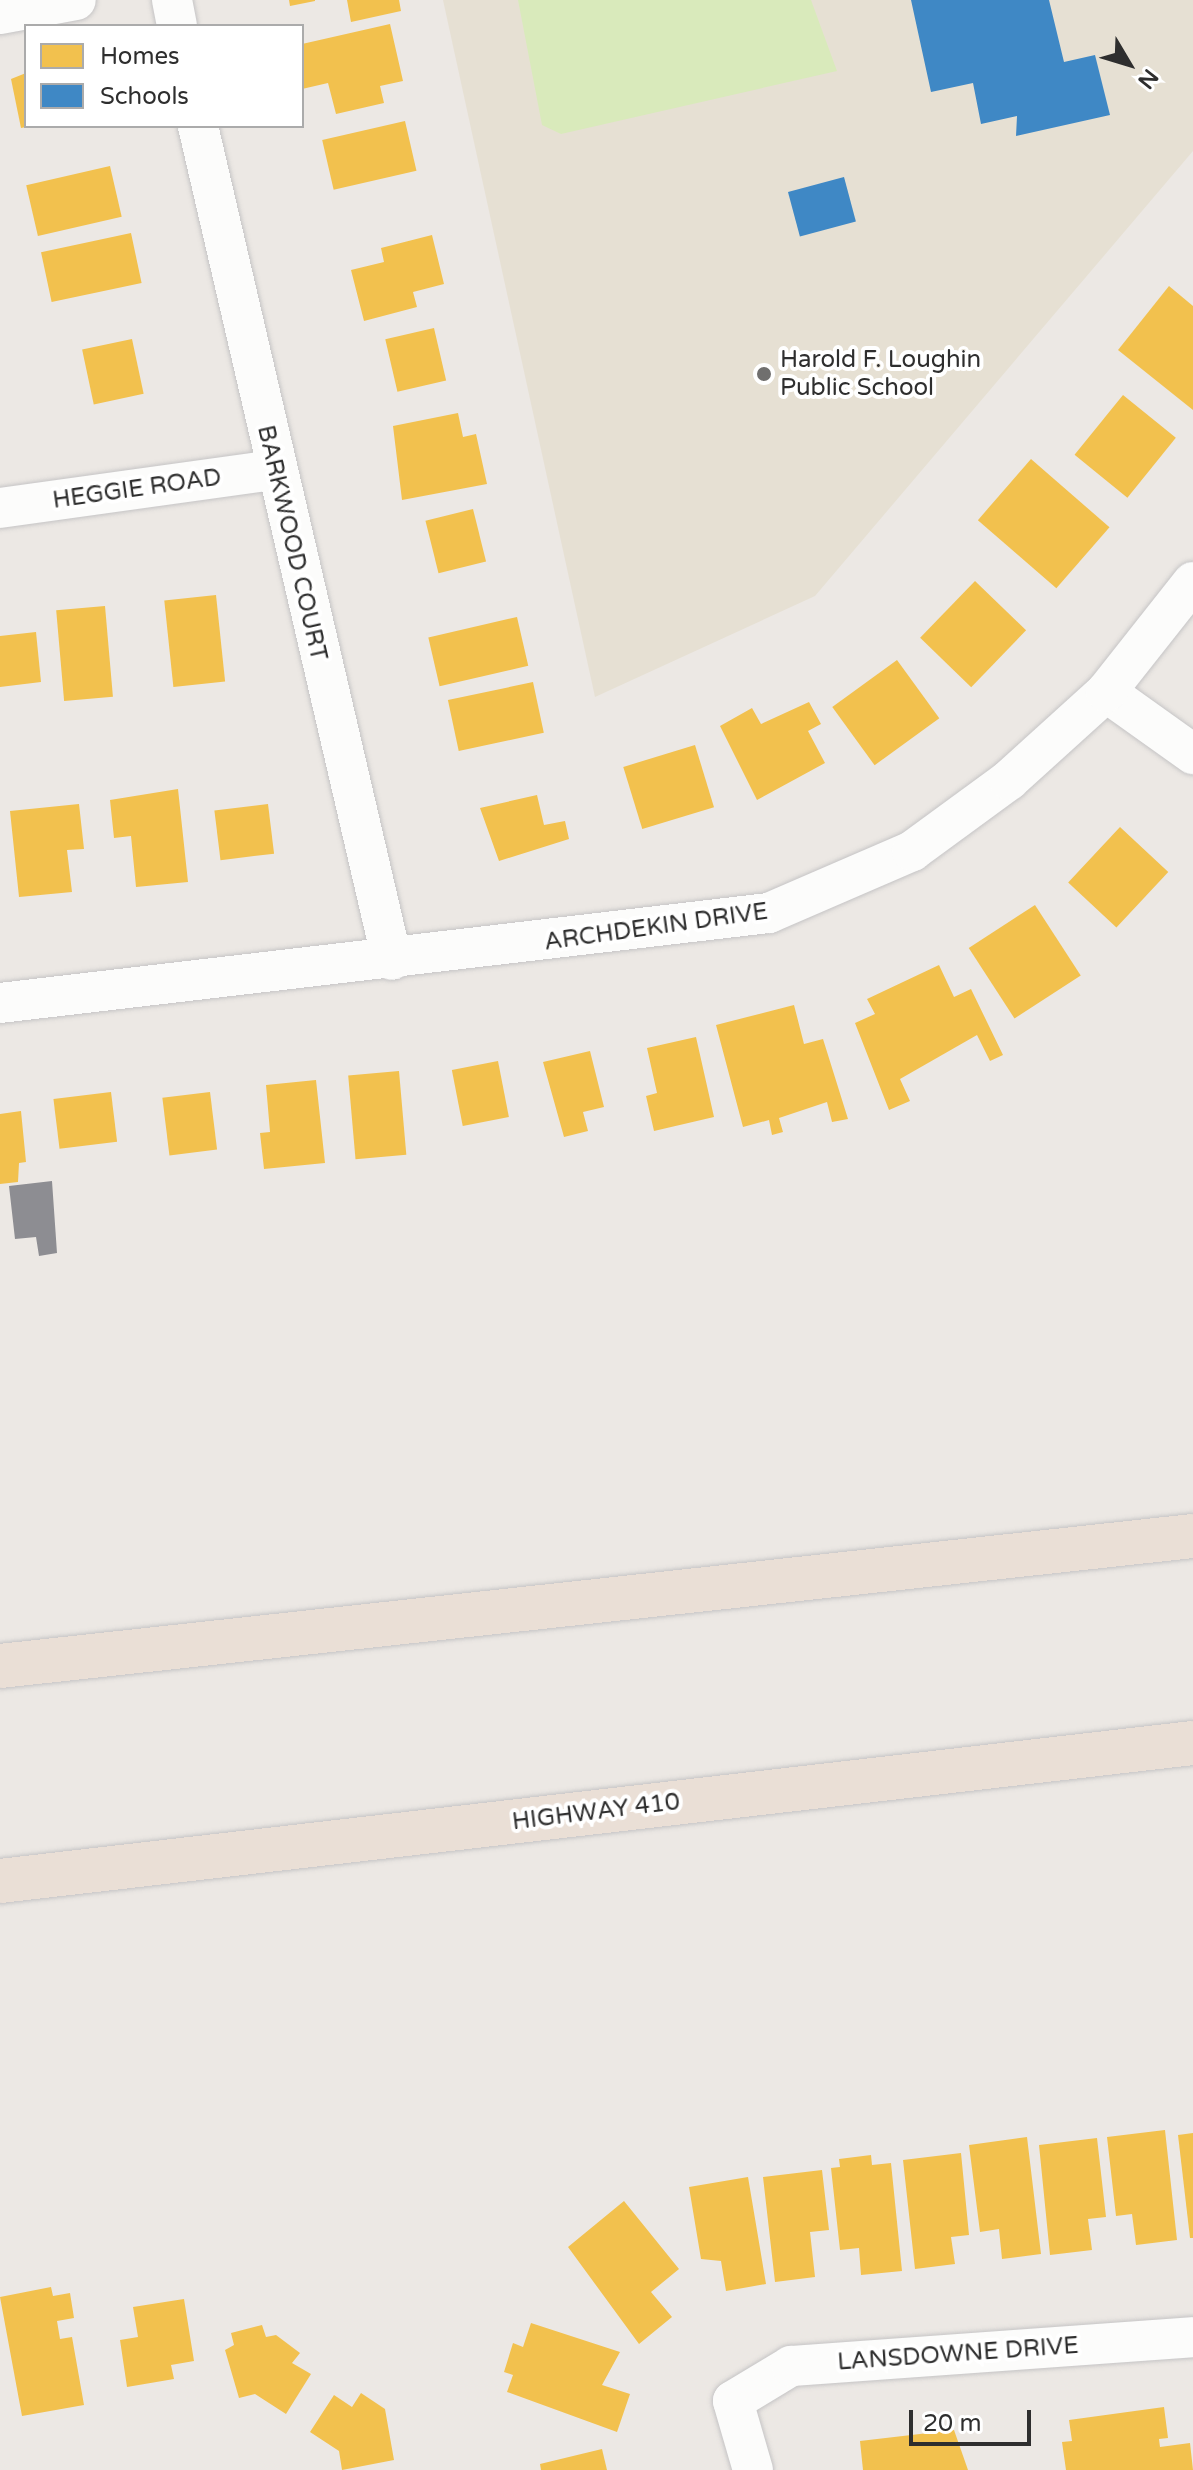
<!DOCTYPE html>
<style>
body{margin:0}
#map{position:relative;width:1193px;height:2470px;overflow:hidden;background:#ece8e4;font-family:"Varela Round",sans-serif}
div>[style]{position:absolute}
[style*='--x']{left:calc(var(--x)*1px);top:calc(var(--y)*1px);width:calc(var(--w)*1px);rotate:calc(var(--a)*1deg)}
.education>*{inset:0;background:#e6e0d3}
.pitch>*{inset:0;background:#d9eabb}
.homes>*{inset:0;background:#f2c14e;transform-origin:0 0}
.schools>*{inset:0;background:#3f88c5;transform-origin:0 0}
.industry>*{inset:0;background:#8d8d92}
.roads{filter:drop-shadow(0 0 2px #c5c4c5) drop-shadow(0 0 2px #c5c4c5)}
.minor>*{height:40px;margin:-20px;padding:0 20px;transform-origin:20px;border-radius:20px;background:#fcfcfb}
.highway>*{height:44px;margin:-22px;padding:0 22px;transform-origin:22px;border-radius:22px;background:#eadfd6}
.dots>*{width:22px;height:22px;translate:-50% -50%;box-sizing:border-box;border:4px solid #fff;border-radius:50%}
span{translate:-50% -50%;white-space:nowrap;text-align:center;line-height:1.15;-webkit-text-stroke:8px #fff;paint-order:stroke}
.poi-label{font-size:24px;color:#2e2e2e}
.left{translate:0 -50%;text-align:left}
.street-label{font-size:24px;color:#2e2e2e}
.legend{position:absolute;left:24px;top:24px;width:280px;height:104px;box-sizing:border-box;background:#fff;border:2px solid #ababab;margin:0;padding:10px 14px;list-style:none;font-size:24px;color:#2e2e2e}
.legend li{display:flex;align-items:center;gap:16px;height:40px}
.legend b{width:40px;border:2px solid #ababab}
.north{position:absolute;left:1089px;top:24px;width:80px;height:80px;-webkit-text-stroke:6px #fff;paint-order:stroke;rotate:128deg;font-size:22px;font-weight:700;line-height:32px;text-align:center;color:#2e2e2e}
.north::after{content:'';display:block;margin:auto;width:28px;height:36px;background:#2e2e2e;clip-path:polygon(50% 0,100% 100%,50% 72%,0 100%)}
.scale{position:absolute;left:909px;top:2410px;width:122px;height:36px;box-sizing:border-box;border:4px solid #2e2e2e;border-top:0;padding-left:10px;font-size:24px;line-height:28px;white-space:nowrap;color:#2e2e2e;-webkit-text-stroke:6px #fff;paint-order:stroke}
</style>
<div id="map">
<div class="education">
<div style="clip-path:polygon(443px 0,1193px 0,1193px 151px,815px 596px,595px 697px)"></div>
</div>
<div class="pitch">
<div style="clip-path:polygon(518px 0,811px 0,837px 71px,561px 134px,542px 125px)"></div>
</div>
<div class="homes">
<div style="clip-path:polygon(289px 0,315px 0,315px 1px,290px 6px)"></div>
<div style="clip-path:polygon(347px 0,399px 0,401px 11px,351px 22px)"></div>
<div style="clip-path:polygon(390px 24px,403px 81px,380px 86px,384px 103px,336px 114px,328px 83px,302px 89px,302px 44px)"></div>
<div style="clip-path:polygon(26px 73px,26px 127px,21px 128px,11px 79px)"></div>
<div style="left:405px;top:121px;width:51px;height:85px;rotate:77deg"></div>
<div style="left:110px;top:166px;width:52px;height:86px;rotate:77deg"></div>
<div style="left:131px;top:233px;width:51px;height:92px;rotate:78deg"></div>
<div style="clip-path:polygon(432px 235px,444px 284px,413px 292px,417px 307px,364px 321px,351px 270px,384px 262px,381px 248px)"></div>
<div style="clip-path:polygon(1169px 286px,1193px 306px,1193px 410px,1118px 350px)"></div>
<div style="left:434px;top:328px;width:54px;height:50px;rotate:77deg"></div>
<div style="left:132px;top:339px;width:56px;height:51px;rotate:78deg"></div>
<div style="left:1123px;top:395px;width:68px;height:77px;rotate:39deg"></div>
<div style="clip-path:polygon(458px 413px,463px 437px,476px 434px,487px 484px,402px 500px,393px 426px)"></div>
<div style="left:1031px;top:459px;width:104px;height:81px;rotate:41deg"></div>
<div style="left:473px;top:509px;width:54px;height:49px;rotate:76deg"></div>
<div style="left:975px;top:581px;width:71px;height:79px;rotate:44deg"></div>
<div style="left:216px;top:595px;width:87px;height:52px;rotate:84deg"></div>
<div style="left:105px;top:606px;width:91px;height:49px;rotate:85deg"></div>
<div style="left:517px;top:617px;width:50px;height:91px;rotate:77deg"></div>
<div style="clip-path:polygon(36px 632px,41px 682px,0 687px,0 636px)"></div>
<div style="left:897px;top:660px;width:72px;height:80px;rotate:54deg"></div>
<div style="left:533px;top:682px;width:52px;height:87px;rotate:78deg"></div>
<div style="clip-path:polygon(809px 702px,821px 724px,808px 731px,825px 763px,757px 800px,720px 726px,752px 708px,761px 724px)"></div>
<div style="left:695px;top:745px;width:65px;height:75px;rotate:73deg"></div>
<div style="clip-path:polygon(178px 789px,188px 882px,136px 887px,131px 836px,114px 838px,110px 800px)"></div>
<div style="clip-path:polygon(537px 795px,544px 825px,565px 821px,569px 839px,499px 861px,480px 808px)"></div>
<div style="clip-path:polygon(79px 804px,84px 849px,67px 850px,72px 892px,19px 897px,10px 811px)"></div>
<div style="left:268px;top:804px;width:50px;height:54px;rotate:83deg"></div>
<div style="left:1120px;top:827px;width:66px;height:76px;rotate:43deg"></div>
<div style="left:1035px;top:905px;width:84px;height:79px;rotate:57deg"></div>
<div style="clip-path:polygon(939px 965px,954px 997px,971px 989px,1003px 1055px,990px 1061px,977px 1035px,900px 1079px,910px 1101px,889px 1110px,855px 1023px,875px 1014px,867px 999px)"></div>
<div style="clip-path:polygon(794px 1005px,804px 1044px,823px 1039px,848px 1119px,832px 1122px,827px 1102px,779px 1118px,783px 1132px,772px 1135px,769px 1120px,743px 1127px,716px 1025px)"></div>
<div style="clip-path:polygon(696px 1037px,714px 1117px,654px 1131px,646px 1096px,657px 1093px,647px 1048px)"></div>
<div style="clip-path:polygon(590px 1051px,604px 1107px,583px 1112px,588px 1131px,564px 1137px,543px 1062px)"></div>
<div style="left:498px;top:1061px;width:57px;height:47px;rotate:79deg"></div>
<div style="left:399px;top:1071px;width:84px;height:51px;rotate:85deg"></div>
<div style="clip-path:polygon(316px 1080px,325px 1163px,264px 1169px,260px 1133px,270px 1132px,266px 1085px)"></div>
<div style="left:111px;top:1092px;width:50px;height:58px;rotate:83deg"></div>
<div style="left:210px;top:1092px;width:58px;height:48px;rotate:83deg"></div>
<div style="clip-path:polygon(21px 1111px,26px 1162px,19px 1163px,18px 1182px,0 1184px,0 1114px)"></div>
<div style="clip-path:polygon(1165px 2130px,1177px 2240px,1136px 2245px,1132px 2214px,1116px 2216px,1107px 2137px)"></div>
<div style="clip-path:polygon(1193px 2133px,1193px 2238px,1190px 2238px,1178px 2135px)"></div>
<div style="clip-path:polygon(1027px 2137px,1041px 2254px,1002px 2259px,999px 2229px,980px 2232px,969px 2145px)"></div>
<div style="clip-path:polygon(1097px 2138px,1106px 2217px,1088px 2219px,1092px 2250px,1050px 2255px,1039px 2145px)"></div>
<div style="clip-path:polygon(961px 2153px,969px 2235px,951px 2237px,955px 2264px,915px 2269px,903px 2160px)"></div>
<div style="clip-path:polygon(871px 2155px,872px 2165px,891px 2163px,902px 2271px,861px 2275px,859px 2248px,840px 2250px,831px 2168px,840px 2167px,839px 2159px)"></div>
<div style="clip-path:polygon(822px 2170px,829px 2230px,810px 2232px,815px 2277px,775px 2282px,763px 2177px)"></div>
<div style="clip-path:polygon(748px 2177px,766px 2284px,726px 2291px,721px 2261px,701px 2259px,689px 2187px)"></div>
<div style="clip-path:polygon(624px 2201px,679px 2269px,651px 2292px,672px 2317px,639px 2344px,568px 2247px)"></div>
<div style="clip-path:polygon(51px 2287px,53px 2296px,70px 2293px,74px 2318px,57px 2321px,60px 2339px,72px 2337px,84px 2405px,22px 2416px,0 2297px)"></div>
<div style="clip-path:polygon(184px 2299px,194px 2361px,171px 2365px,174px 2379px,127px 2387px,120px 2340px,138px 2337px,133px 2307px)"></div>
<div style="clip-path:polygon(531px 2323px,620px 2352px,602px 2385px,630px 2394px,617px 2432px,507px 2392px,513px 2375px,504px 2372px,513px 2343px,523px 2347px)"></div>
<div style="clip-path:polygon(262px 2325px,266px 2337px,276px 2335px,300px 2353px,292px 2363px,311px 2374px,286px 2414px,255px 2394px,239px 2398px,225px 2350px,234px 2345px,231px 2333px)"></div>
<div style="clip-path:polygon(361px 2393px,385px 2409px,394px 2460px,342px 2470px,339px 2451px,310px 2432px,334px 2395px,352px 2407px)"></div>
<div style="clip-path:polygon(1164px 2407px,1168px 2438px,1159px 2439px,1160px 2447px,1190px 2443px,1193px 2470px,1066px 2470px,1062px 2442px,1072px 2441px,1069px 2420px)"></div>
<div style="clip-path:polygon(954px 2430px,968px 2470px,863px 2470px,860px 2441px)"></div>
<div style="clip-path:polygon(602px 2449px,607px 2470px,541px 2470px,540px 2464px)"></div>
</div>
<div class="schools">
<div style="clip-path:polygon(911px 0,1049px 0,1064px 62px,1095px 55px,1110px 115px,1016px 136px,1017px 116px,981px 124px,973px 83px,931px 92px)"></div>
<div style="left:844px;top:177px;width:46px;height:58px;rotate:75deg"></div>
</div>
<div class="industry">
<div style="clip-path:polygon(52px 1181px,57px 1253px,39px 1256px,36px 1237px,15px 1239px,9px 1186px)"></div>
</div>
<div class="roads">
<div class="minor">
<div style="--x:172;--y:0;--w:26;--a:79"></div>
<div style="--x:0;--y:14;--w:77;--a:-10.4"></div>
<div style="--x:198;--y:126;--w:856;--a:76.91"></div>
<div style="--x:0;--y:508;--w:278;--a:-7.9"></div>
<div style="--x:1106;--y:692;--w:107;--a:35.5"></div>
<div style="--x:0;--y:1003;--w:774;--a:-6.68"></div>
<div style="--x:769;--y:913;--w:156;--a:-23.4"></div>
<div style="--x:912;--y:851;--w:120;--a:-36.2"></div>
<div style="--x:1009;--y:780;--w:131;--a:-42.2"></div>
<div style="--x:1106;--y:692;--w:140;--a:-51.7"></div>
<div style="--x:753;--y:2470;--w:72;--a:-106.2"></div>
<div style="--x:733;--y:2401;--w:68;--a:-31.1"></div>
<div style="--x:791;--y:2366;--w:403;--a:-4.1"></div>
</div>
<div class="highway">
<div style="--x:0;--y:1666;--w:1200;--a:-6.22"></div>
<div style="--x:0;--y:1881;--w:1201;--a:-6.6"></div>
</div>
</div>
<div class="dots">
<div style="left:764px;top:374px;background:#706f6e"></div>
</div>
<div class="poi-label">
<span class="left" style="left:780px;top:374px">Harold F. Loughin<br>Public School</span>
</div>
<div class="street-label">
<span style="left:137px;top:489px;rotate:-8deg">HEGGIE ROAD</span>
<span style="left:292px;top:543px;rotate:77deg">BARKWOOD COURT</span>
<span style="left:656px;top:927px;rotate:-8deg">ARCHDEKIN DRIVE</span>
<span style="left:596px;top:1812px;rotate:-7deg">HIGHWAY 410</span>
<span style="left:958px;top:2354px;rotate:-4deg">LANSDOWNE DRIVE</span>
</div>
<ul class="legend">
<li><b style="height:22px;background:#f2c14e"></b>Homes</li>
<li><b style="height:22px;background:#3f88c5"></b>Schools</li>
</ul>
<div class="north">N</div>
<div class="scale">20 m</div>
</div>
